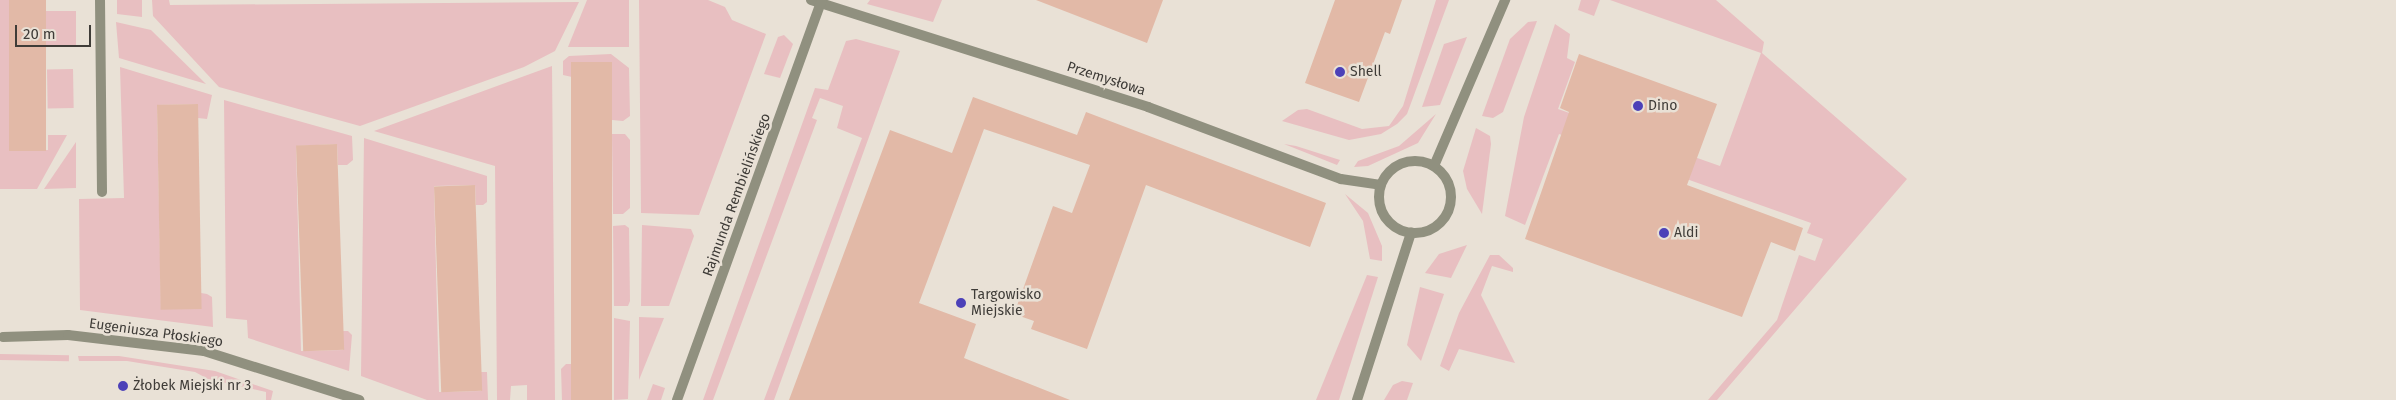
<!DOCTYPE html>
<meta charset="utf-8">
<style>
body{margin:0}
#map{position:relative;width:2396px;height:400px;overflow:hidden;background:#e9e1d6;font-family:"Fira Sans",sans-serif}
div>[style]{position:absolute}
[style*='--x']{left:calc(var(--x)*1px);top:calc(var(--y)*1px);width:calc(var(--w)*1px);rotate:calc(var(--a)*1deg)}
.green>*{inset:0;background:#e8bfc1;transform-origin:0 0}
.building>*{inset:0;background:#e2b9a7;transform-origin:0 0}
.minor>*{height:10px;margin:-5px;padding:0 5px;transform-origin:5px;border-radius:5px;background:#90907f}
.minor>.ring{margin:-5px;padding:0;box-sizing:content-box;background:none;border:10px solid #90907f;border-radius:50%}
.dots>*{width:14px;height:14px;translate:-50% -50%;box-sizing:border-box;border:2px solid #e9e1d6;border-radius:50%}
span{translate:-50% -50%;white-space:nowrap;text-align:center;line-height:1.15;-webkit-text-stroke:5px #e9e1d6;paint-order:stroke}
.poi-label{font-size:14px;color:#3f3c38}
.left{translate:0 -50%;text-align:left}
.street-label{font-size:14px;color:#3f3c38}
.scale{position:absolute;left:15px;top:25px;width:76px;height:22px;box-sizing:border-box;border:2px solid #3f3c38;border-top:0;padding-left:6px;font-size:15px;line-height:18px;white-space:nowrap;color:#3f3c38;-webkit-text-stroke:4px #e9e1d6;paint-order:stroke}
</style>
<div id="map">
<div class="green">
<div style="clip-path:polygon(0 0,9px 0,11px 150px,48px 150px,48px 135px,67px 135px,37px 189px,0 189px)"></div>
<div style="clip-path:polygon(117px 0,142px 0,142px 17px,117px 14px)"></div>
<div style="clip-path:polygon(152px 0,169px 0,170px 5px,579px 2px,555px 51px,524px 67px,360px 126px,219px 87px,153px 16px)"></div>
<div style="clip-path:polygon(587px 0,629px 0,629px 47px,568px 47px)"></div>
<div style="clip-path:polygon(639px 0,708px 0,725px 7px,732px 20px,766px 34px,699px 215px,641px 213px)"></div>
<div style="clip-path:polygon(870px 0,942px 0,933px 22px,867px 4px)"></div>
<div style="clip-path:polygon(1436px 0,1449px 0,1407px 114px,1397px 124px,1381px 134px,1349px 140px,1282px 121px,1298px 110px,1307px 109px,1362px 129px,1389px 126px,1403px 106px)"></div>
<div style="clip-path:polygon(1581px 0,1600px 0,1594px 16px,1578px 10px)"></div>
<div style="clip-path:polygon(1610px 0,1716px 0,1764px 42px,1762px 53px,1907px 179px,1717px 400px,1708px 400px,1777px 320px,1799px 255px,1815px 261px,1823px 239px,1807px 233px,1811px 223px,1559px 134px,1525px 225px,1505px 216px,1524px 117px,1555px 24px,1570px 34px,1567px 58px,1575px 62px,1558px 109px,1720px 166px,1761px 53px)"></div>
<div style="left:46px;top:11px;width:30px;height:35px"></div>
<div style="clip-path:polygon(1537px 21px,1503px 112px,1493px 118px,1482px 116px,1510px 39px,1528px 22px)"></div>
<div style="clip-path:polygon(116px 22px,151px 30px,206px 84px,119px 58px)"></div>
<div style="clip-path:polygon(784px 35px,793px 44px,780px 78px,764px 74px,778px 37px)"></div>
<div style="clip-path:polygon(1467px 37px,1440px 105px,1422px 107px,1444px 44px)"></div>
<div style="clip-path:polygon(856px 39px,900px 51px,774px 400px,764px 400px,862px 138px,837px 128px,843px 106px,820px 98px,812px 118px,817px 120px,713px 400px,703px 400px,815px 88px,828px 90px,846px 41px)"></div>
<div style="clip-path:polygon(611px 54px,629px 68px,630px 116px,623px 121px,612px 120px,611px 62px,572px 62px,572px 77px,563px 75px,563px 61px,569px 56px)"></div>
<div style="clip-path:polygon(552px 66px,555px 400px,527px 400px,527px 385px,511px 386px,510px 400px,497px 400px,495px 166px,374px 131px)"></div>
<div style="clip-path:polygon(120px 67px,212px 95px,207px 119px,198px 118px,198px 104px,157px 105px,161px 309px,201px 309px,201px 293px,207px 294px,212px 297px,213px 327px,80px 310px,79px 199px,124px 198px)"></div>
<div style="left:73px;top:69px;width:39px;height:26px;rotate:89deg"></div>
<div style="clip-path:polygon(224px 100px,352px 136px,353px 160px,347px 165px,338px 165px,337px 144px,296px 146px,301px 351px,343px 350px,342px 331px,348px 331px,352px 335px,349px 371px,248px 338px,247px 320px,226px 318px)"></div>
<div style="clip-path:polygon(1436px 114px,1418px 143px,1368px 166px,1354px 167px,1358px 161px,1399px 146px)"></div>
<div style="clip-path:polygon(1476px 128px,1490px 136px,1491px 144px,1482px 214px,1467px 189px,1463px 171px)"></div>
<div style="clip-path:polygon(612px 134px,625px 134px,630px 140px,630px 208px,623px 214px,613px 214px)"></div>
<div style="clip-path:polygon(364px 138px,487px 176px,487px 202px,483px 205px,476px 205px,475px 185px,434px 186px,439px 392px,481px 391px,481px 372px,487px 372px,488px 400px,427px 400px,361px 376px)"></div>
<div style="clip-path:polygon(76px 142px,76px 188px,44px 189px)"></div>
<div style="clip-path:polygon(1284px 144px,1296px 146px,1340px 160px,1337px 165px)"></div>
<div style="clip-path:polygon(1345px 194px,1368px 213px,1382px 246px,1382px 261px,1370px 259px,1363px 221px)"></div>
<div style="clip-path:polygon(625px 225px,629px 228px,630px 301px,628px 306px,614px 306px,613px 226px)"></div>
<div style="clip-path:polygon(642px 225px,691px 229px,694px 236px,669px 306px,641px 306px)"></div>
<div style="clip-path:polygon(1467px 245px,1451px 278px,1425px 273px,1439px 254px)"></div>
<div style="clip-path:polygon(1490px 255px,1499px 255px,1513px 268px,1513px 272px,1492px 266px,1481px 295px,1515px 363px,1459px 349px,1449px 371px,1440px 366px,1459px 313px)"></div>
<div style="clip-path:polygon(1367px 275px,1378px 277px,1339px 400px,1316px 400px)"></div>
<div style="clip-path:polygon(1420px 287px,1444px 294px,1421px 361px,1407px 345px)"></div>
<div style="clip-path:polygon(639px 317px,664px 318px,639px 380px)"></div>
<div style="clip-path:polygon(614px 318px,630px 321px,628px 399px,614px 400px)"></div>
<div style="left:0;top:354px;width:69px;height:6px;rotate:1deg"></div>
<div style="clip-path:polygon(78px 356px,119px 356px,215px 371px,273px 391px,271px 400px,266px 400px,266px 392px,208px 379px,195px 372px,127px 361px,79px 361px)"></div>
<div style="clip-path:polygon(566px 364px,574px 364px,574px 400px,562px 400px,561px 369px)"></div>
<div style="clip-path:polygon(1402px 381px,1413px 383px,1407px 400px,1384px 400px,1393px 385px)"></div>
<div style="clip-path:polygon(653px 384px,665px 388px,661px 400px,647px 400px)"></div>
</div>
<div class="building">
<div style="left:9px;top:0;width:37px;height:151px"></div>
<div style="clip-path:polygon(1036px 0,1163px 0,1147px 43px)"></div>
<div style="clip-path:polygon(1335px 0,1402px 0,1390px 34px,1385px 32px,1359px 102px,1305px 83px)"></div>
<div style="clip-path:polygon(1579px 54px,1717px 104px,1687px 185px,1803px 228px,1795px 251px,1771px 242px,1742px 317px,1525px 239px,1569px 112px,1560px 108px)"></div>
<div style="left:571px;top:62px;width:41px;height:338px"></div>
<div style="clip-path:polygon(973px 97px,1077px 135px,1086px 112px,1326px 203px,1310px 247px,1146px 185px,1087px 349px,1031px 329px,1034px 321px,1014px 314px,1053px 206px,1072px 213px,1090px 165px,984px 129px,919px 303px,976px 324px,964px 358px,1070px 400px,789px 400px,890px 130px,952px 153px)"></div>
<div style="left:198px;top:104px;width:205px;height:41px;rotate:89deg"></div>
<div style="left:337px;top:144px;width:206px;height:41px;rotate:88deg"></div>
<div style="left:475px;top:185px;width:206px;height:41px;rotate:88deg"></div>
</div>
<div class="minor">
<div style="--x:100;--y:0;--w:192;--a:89.4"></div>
<div style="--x:811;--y:0;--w:354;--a:17.6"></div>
<div style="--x:1148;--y:107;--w:206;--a:20.5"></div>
<div style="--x:1341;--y:179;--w:40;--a:8.5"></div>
<div class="ring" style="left:1379px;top:161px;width:62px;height:62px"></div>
<div style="--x:1434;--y:166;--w:181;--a:-66.8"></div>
<div style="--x:3;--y:337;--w:65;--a:-1.8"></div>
<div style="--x:68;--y:335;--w:137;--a:6.7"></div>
<div style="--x:204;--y:351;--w:163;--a:17.5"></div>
<div style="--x:677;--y:400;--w:425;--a:-70.1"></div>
<div style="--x:1357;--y:400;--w:176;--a:-72.1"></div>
</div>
<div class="dots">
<div style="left:1340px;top:72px;background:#4c41b8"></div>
<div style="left:1638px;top:106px;background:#4c41b8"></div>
<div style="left:1664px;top:233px;background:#4c41b8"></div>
<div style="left:961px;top:303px;background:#4c41b8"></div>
<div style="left:123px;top:386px;background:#4c41b8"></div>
</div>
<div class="poi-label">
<span class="left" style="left:1350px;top:72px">Shell</span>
<span class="left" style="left:1648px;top:106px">Dino</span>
<span class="left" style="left:1674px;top:233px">Aldi</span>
<span class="left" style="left:971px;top:303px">Targowisko<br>Miejskie</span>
<span class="left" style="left:133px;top:386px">Żłobek Miejski nr 3</span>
</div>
<div class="street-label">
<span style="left:1106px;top:79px;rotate:18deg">Przemysłowa</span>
<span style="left:737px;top:195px;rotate:-70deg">Rajmunda Rembielińskiego</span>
<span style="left:156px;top:333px;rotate:8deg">Eugeniusza Płoskiego</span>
</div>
<div class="scale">20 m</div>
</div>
